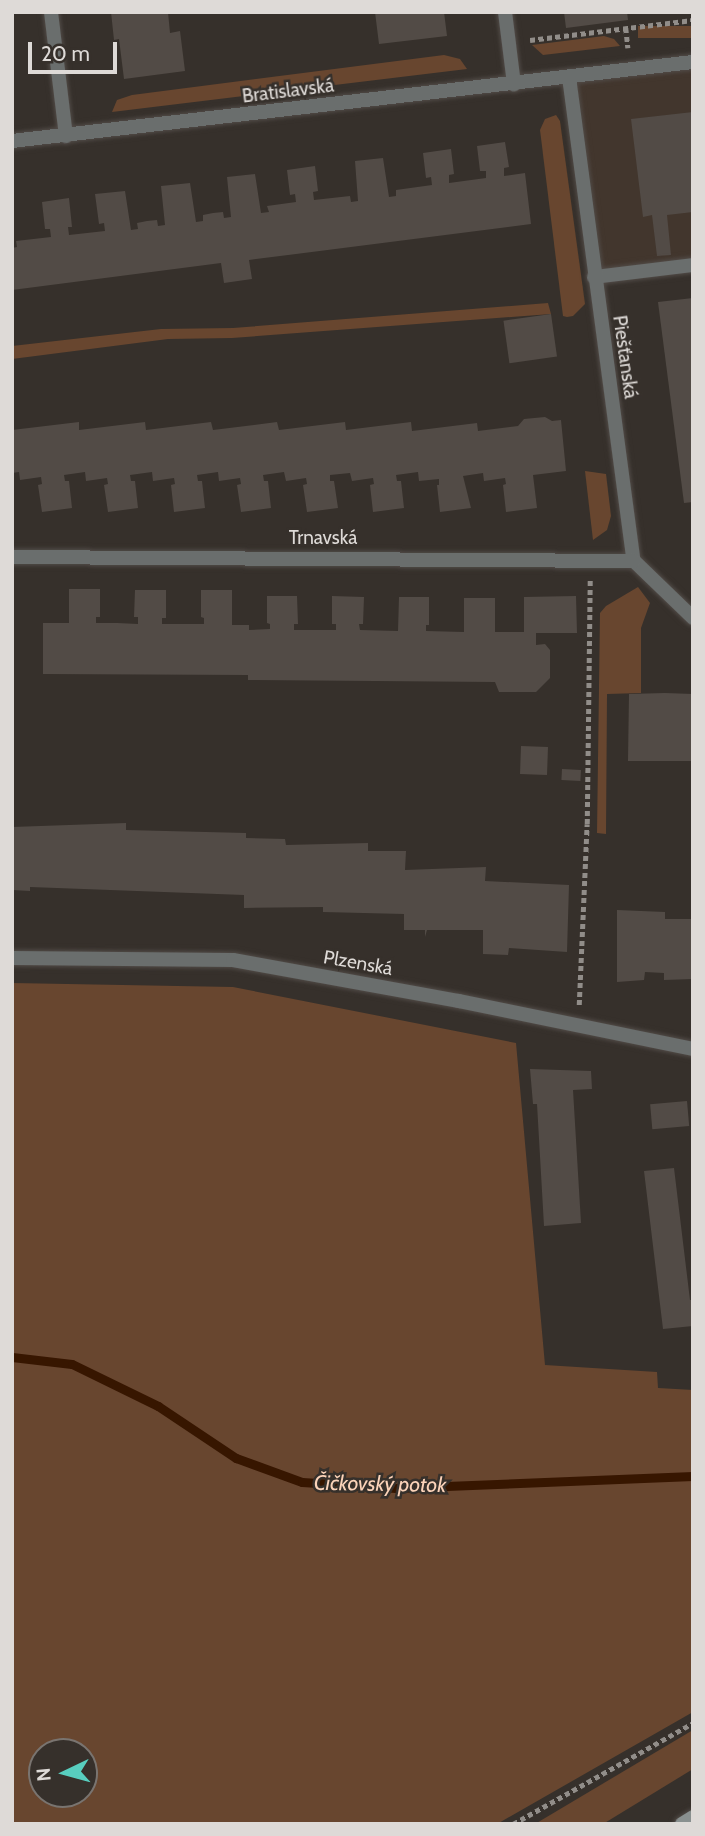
<!DOCTYPE html>
<meta charset="utf-8">
<style>
body{margin:0}
#map{position:relative;width:705px;height:1836px;overflow:hidden;background:#36302b;font-family:Cabin,sans-serif}
div>[style]{position:absolute}
[style*='--x']{left:calc(var(--x)*1px);top:calc(var(--y)*1px);width:calc(var(--w)*1px);rotate:calc(var(--a)*1deg)}
.built>*{inset:0;background:#42362d}
.green>*{inset:0;background:#68462f;transform-origin:0 0}
.stream>*{height:9px;margin:-4.5px;padding:0 4.5px;transform-origin:4.5px;border-radius:4.5px;background:#371600}
.building>*{inset:0;background:#524b46;transform-origin:0 0}
.path>*{height:4.5px;margin-top:-2.25px;transform-origin:0;background:repeating-linear-gradient(90deg,#918d89 0 5px,transparent 0 8.5px)}
.roads{filter:drop-shadow(0 0 2px #514b47) drop-shadow(0 0 2px #514b47)}
.lane>*{height:14px;margin:-7px;padding:0 7px;transform-origin:7px;border-radius:7px;background:#6a6e6d}
.street>*{height:14px;margin:-7px;padding:0 7px;transform-origin:7px;border-radius:7px;background:#6a6e6d}
.secondary>*{height:14px;margin:-7px;padding:0 7px;transform-origin:7px;border-radius:7px;background:#89908f}
span{translate:-50% -50%;white-space:nowrap;text-align:center;line-height:1.15;-webkit-text-stroke:5px #36302b;paint-order:stroke}
.street-label{font-size:19px;color:#dedad7}
.water-label{font-size:21px;color:#fbd3b9;font-style:italic}
.frame{position:absolute;inset:0;border:14px solid #dedad7;pointer-events:none}
.north{position:absolute;left:28px;top:1738px;width:70px;height:70px;box-sizing:border-box;background:#36302b;border:2px solid #797470;border-radius:50%;rotate:265deg;font-size:19px;font-weight:700;line-height:28px;text-align:center;color:#dedad7}
.north::after{content:'';display:block;margin:auto;width:24px;height:32px;background:#58cebf;clip-path:polygon(50% 0,100% 100%,50% 72%,0 100%)}
.scale{position:absolute;left:28px;top:42px;width:89px;height:32px;box-sizing:border-box;border:4px solid #dedad7;border-top:0;padding-left:9px;font-size:21px;line-height:24px;white-space:nowrap;color:#dedad7;-webkit-text-stroke:5px #36302b;paint-order:stroke}
</style>
<div id="map">
<div class="built">
<div style="clip-path:polygon(693px 62px,693px 265px,594px 277px,569px 77px)"></div>
</div>
<div class="green">
<div style="left:693px;top:26px;width:12px;height:55px;rotate:90deg"></div>
<div style="clip-path:polygon(604px 36px,614px 39px,620px 46px,543px 55px,532px 45px)"></div>
<div style="clip-path:polygon(444px 55px,460px 59px,467px 69px,112px 112px,117px 100px,132px 95px)"></div>
<div style="clip-path:polygon(556px 115px,560px 121px,585px 304px,573px 316px,567px 317px,563px 316px,540px 130px,545px 119px)"></div>
<div style="clip-path:polygon(548px 303px,551px 314px,232px 338px,168px 339px,12px 359px,12px 346px,161px 329px,233px 328px)"></div>
<div style="clip-path:polygon(585px 471px,606px 474px,611px 516px,607px 530px,593px 540px)"></div>
<div style="clip-path:polygon(638px 587px,650px 603px,641px 628px,641px 693px,607px 694px,606px 834px,597px 833px,600px 613px,606px 606px)"></div>
<div style="clip-path:polygon(evenodd,12px 983px,233px 987px,516px 1043px,545px 1365px,657px 1372px,658px 1388px,693px 1390px,693px 1712px,497px 1824px,12px 1824px,12px 983px,42px 1752px,84px 1752px,84px 1794px,42px 1794px,42px 1752px)"></div>
<div style="clip-path:polygon(693px 1730px,693px 1769px,603px 1824px,535px 1824px)"></div>
</div>
<div class="stream">
<div style="--x:12;--y:1357;--w:60;--a:6.7"></div>
<div style="--x:72;--y:1364;--w:96;--a:26"></div>
<div style="--x:158;--y:1406;--w:94;--a:33.7"></div>
<div style="--x:236;--y:1458;--w:70;--a:20"></div>
<div style="--x:302;--y:1482;--w:94;--a:3.7"></div>
<div style="--x:396;--y:1488;--w:297;--a:-2.3"></div>
</div>
<div class="building">
<div style="clip-path:polygon(111px 12px,168px 12px,170px 33px,180px 31px,185px 71px,124px 79px,119px 39px,114px 40px)"></div>
<div style="clip-path:polygon(375px 12px,444px 12px,447px 36px,379px 44px)"></div>
<div style="clip-path:polygon(564px 12px,627px 12px,628px 20px,566px 28px)"></div>
<div style="clip-path:polygon(693px 112px,693px 212px,667px 215px,671px 255px,657px 256px,652px 215px,643px 217px,631px 119px)"></div>
<div style="clip-path:polygon(505px 142px,509px 167px,504px 168px,504px 176px,525px 173px,531px 224px,249px 260px,252px 279px,224px 283px,221px 263px,12px 290px,12px 248px,17px 247px,16px 241px,51px 237px,50px 229px,45px 229px,42px 202px,69px 198px,72px 227px,68px 227px,69px 235px,105px 231px,104px 223px,99px 224px,95px 194px,125px 191px,131px 230px,138px 229px,137px 223px,147px 221px,157px 220px,158px 226px,165px 225px,161px 186px,190px 183px,196px 222px,203px 221px,203px 215px,213px 213px,223px 212px,224px 218px,231px 217px,227px 177px,255px 174px,261px 213px,269px 212px,267px 206px,296px 202px,295px 194px,290px 195px,287px 170px,315px 166px,318px 191px,313px 192px,314px 200px,350px 196px,351px 202px,358px 201px,355px 161px,383px 158px,389px 197px,396px 196px,396px 190px,432px 185px,431px 177px,426px 178px,423px 153px,451px 149px,454px 174px,449px 175px,449px 183px,486px 178px,486px 171px,480px 171px,477px 146px)"></div>
<div style="clip-path:polygon(693px 298px,693px 502px,684px 503px,658px 302px)"></div>
<div style="left:551px;top:314px;width:43px;height:48px;rotate:82deg"></div>
<div style="clip-path:polygon(545px 417px,552px 421px,561px 420px,566px 471px,533px 475px,537px 508px,506px 512px,503px 485px,506px 484px,505px 478px,484px 481px,483px 473px,463px 476px,471px 508px,440px 512px,437px 485px,439px 485px,439px 479px,419px 481px,418px 472px,396px 475px,397px 481px,401px 481px,404px 508px,373px 512px,370px 485px,374px 484px,373px 478px,352px 481px,350px 473px,330px 475px,330px 481px,334px 481px,338px 508px,307px 512px,303px 485px,307px 484px,306px 478px,286px 481px,284px 472px,263px 475px,264px 481px,268px 481px,271px 508px,241px 512px,237px 485px,241px 484px,240px 478px,219px 481px,218px 472px,197px 475px,198px 481px,202px 481px,205px 508px,174px 512px,171px 485px,175px 484px,174px 478px,153px 481px,152px 472px,130px 475px,131px 481px,135px 481px,138px 508px,108px 512px,104px 485px,108px 484px,107px 478px,86px 481px,85px 472px,64px 475px,65px 481px,69px 481px,72px 508px,42px 512px,38px 485px,42px 484px,41px 477px,20px 480px,19px 472px,12px 473px,12px 430px,79px 422px,79px 430px,145px 422px,146px 430px,211px 422px,213px 430px,277px 422px,279px 430px,345px 422px,346px 430px,411px 422px,412px 431px,477px 423px,478px 431px,518px 426px,524px 419px)"></div>
<div style="clip-path:polygon(69px 589px,100px 589px,100px 617px,96px 617px,96px 623px,117px 623px,138px 624px,138px 617px,134px 617px,135px 590px,166px 590px,166px 618px,162px 618px,162px 624px,204px 624px,204px 618px,201px 617px,201px 590px,232px 590px,232px 625px,249px 625px,249px 630px,270px 629px,270px 624px,267px 623px,267px 596px,297px 596px,298px 624px,294px 624px,294px 630px,336px 630px,336px 624px,332px 624px,332px 596px,364px 597px,363px 624px,359px 624px,360px 630px,398px 631px,399px 597px,429px 597px,429px 625px,426px 625px,426px 631px,464px 632px,464px 598px,495px 598px,495px 632px,524px 632px,524px 597px,576px 596px,577px 633px,536px 633px,536px 645px,545px 644px,550px 650px,550px 678px,536px 692px,499px 692px,495px 682px,248px 680px,248px 675px,43px 674px,43px 623px,69px 623px)"></div>
<div style="clip-path:polygon(665px 693px,693px 694px,693px 761px,628px 761px,629px 694px)"></div>
<div style="left:521px;top:746px;width:27px;height:28px;rotate:2deg"></div>
<div style="left:562px;top:769px;width:19px;height:11px;rotate:3deg"></div>
<div style="clip-path:polygon(126px 823px,126px 830px,246px 833px,246px 838px,285px 839px,286px 845px,368px 843px,368px 851px,406px 851px,405px 870px,486px 867px,485px 881px,569px 885px,567px 952px,509px 948px,508px 955px,483px 954px,483px 930px,427px 930px,425px 937px,425px 930px,404px 930px,404px 914px,323px 912px,323px 907px,244px 908px,244px 895px,30px 887px,30px 891px,12px 890px,12px 827px)"></div>
<div style="clip-path:polygon(617px 910px,665px 912px,665px 919px,693px 919px,693px 979px,664px 980px,664px 973px,645px 972px,644px 980px,617px 982px)"></div>
<div style="clip-path:polygon(530px 1069px,591px 1071px,592px 1089px,573px 1090px,581px 1223px,544px 1226px,537px 1104px,533px 1104px)"></div>
<div style="left:687px;top:1101px;width:25px;height:37px;rotate:85deg"></div>
<div style="clip-path:polygon(674px 1168px,690px 1300px,693px 1300px,693px 1326px,663px 1329px,644px 1171px)"></div>
</div>
<div class="path">
<div style="--x:626;--y:28;--w:20;--a:84"></div>
<div style="--x:530;--y:40;--w:164;--a:-7"></div>
<div style="--x:579;--y:1005;--w:181;--a:-87.5"></div>
<div style="--x:587;--y:824;--w:244;--a:-89.3"></div>
<div style="--x:513;--y:1824;--w:206;--a:-29.3"></div>
</div>
<div class="roads">
<div class="lane">
<div style="--x:594;--y:277;--w:100;--a:-6.9"></div>
</div>
<div class="street">
<div style="--x:51;--y:12;--w:125;--a:83.1"></div>
<div style="--x:505;--y:12;--w:73;--a:82.9"></div>
<div style="--x:569;--y:77;--w:488;--a:82.4"></div>
<div style="--x:634;--y:561;--w:82;--a:44"></div>
<div style="--x:12;--y:141;--w:686;--a:-6.62"></div>
<div style="--x:12;--y:557;--w:622;--a:0.37"></div>
<div style="--x:12;--y:958;--w:221;--a:0.5"></div>
<div style="--x:233;--y:960;--w:230;--a:10.3"></div>
<div style="--x:459;--y:1001;--w:239;--a:11.6"></div>
</div>
<div class="secondary">
<div style="--x:682;--y:1824;--w:13;--a:-32"></div>
</div>
</div>
<div class="street-label">
<span style="left:288px;top:91px;rotate:-7deg">Bratislavská</span>
<span style="left:625px;top:357px;rotate:82deg">Piešťanská</span>
<span style="left:323px;top:538px">Trnavská</span>
<span style="left:358px;top:963px;rotate:10deg">Plzenská</span>
</div>
<div class="water-label">
<span style="left:380px;top:1484px;rotate:1deg">Čičkovský potok</span>
</div>
<div class="frame"></div>
<div class="north">N</div>
<div class="scale">20 m</div>
</div>
